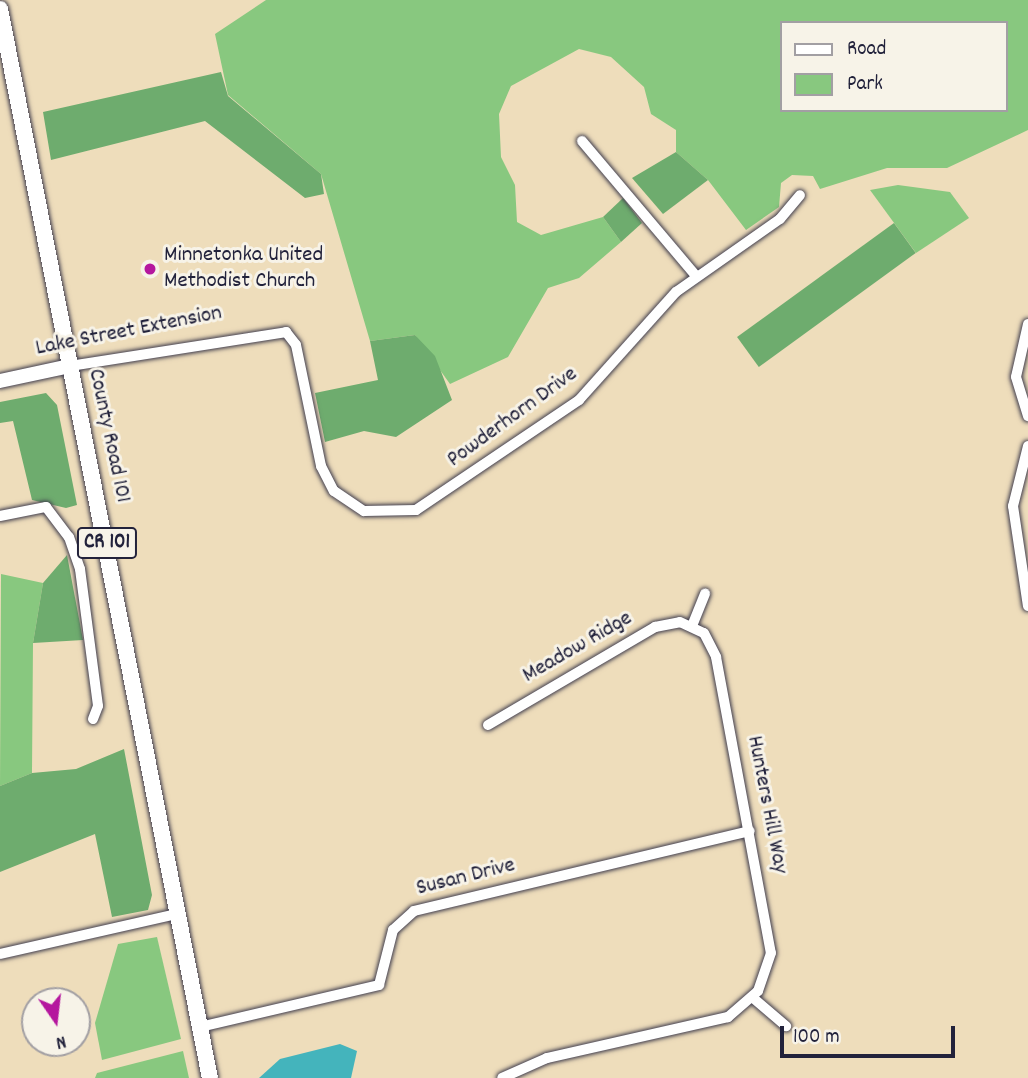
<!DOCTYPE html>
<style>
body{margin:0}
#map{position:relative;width:1028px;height:1078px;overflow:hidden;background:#edb;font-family:Dekko,sans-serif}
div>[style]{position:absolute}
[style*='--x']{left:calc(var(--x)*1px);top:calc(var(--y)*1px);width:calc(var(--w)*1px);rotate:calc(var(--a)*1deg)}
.green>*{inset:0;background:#88c87f}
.forest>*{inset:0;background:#6eac6e;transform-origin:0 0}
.water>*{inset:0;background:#44b4bc}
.roads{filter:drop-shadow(0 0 2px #413e4e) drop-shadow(0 0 2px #413e4e)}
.street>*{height:10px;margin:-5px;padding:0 5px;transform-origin:5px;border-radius:5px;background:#fff}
.secondary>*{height:14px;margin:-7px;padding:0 7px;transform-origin:7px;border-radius:7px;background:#fff}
.primary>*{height:16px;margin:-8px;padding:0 8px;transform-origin:8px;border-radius:8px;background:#fff}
.dots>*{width:19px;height:19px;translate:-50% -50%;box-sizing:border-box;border:4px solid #f7f3e8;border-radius:50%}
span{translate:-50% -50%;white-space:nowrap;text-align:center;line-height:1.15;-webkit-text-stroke:6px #f7f3e8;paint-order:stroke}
.shield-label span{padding:2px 5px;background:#f7f3e8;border:2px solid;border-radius:5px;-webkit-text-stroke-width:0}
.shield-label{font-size:21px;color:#22223b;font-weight:700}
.poi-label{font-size:23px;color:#22223b}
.left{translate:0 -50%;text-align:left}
.street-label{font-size:23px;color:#22223b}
.legend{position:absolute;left:780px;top:21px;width:228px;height:91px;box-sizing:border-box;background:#f7f3e8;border:2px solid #a29fa3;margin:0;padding:9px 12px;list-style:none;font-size:21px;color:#22223b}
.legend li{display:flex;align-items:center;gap:14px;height:35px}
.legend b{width:35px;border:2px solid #a29fa3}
.north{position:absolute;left:21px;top:987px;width:70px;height:70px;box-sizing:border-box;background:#f7f3e8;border:2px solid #a29fa3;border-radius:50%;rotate:166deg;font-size:19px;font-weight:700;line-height:28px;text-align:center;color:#22223b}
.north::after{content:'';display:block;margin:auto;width:24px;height:32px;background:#b5179e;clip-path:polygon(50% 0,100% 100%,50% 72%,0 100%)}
.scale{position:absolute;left:780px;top:1026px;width:175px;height:32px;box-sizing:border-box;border:4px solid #22223b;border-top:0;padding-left:9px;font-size:21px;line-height:24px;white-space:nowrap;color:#22223b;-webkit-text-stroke:5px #f7f3e8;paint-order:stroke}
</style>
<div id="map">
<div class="green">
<div style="clip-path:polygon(evenodd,266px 0,1028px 0,1028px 130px,947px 168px,887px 168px,820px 189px,813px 176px,792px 175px,781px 183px,779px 207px,746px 230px,708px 180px,676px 152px,676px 130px,651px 114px,644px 87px,611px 57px,579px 49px,511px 86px,499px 114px,501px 157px,515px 185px,517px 222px,541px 235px,603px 217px,621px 242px,579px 278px,548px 288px,508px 357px,450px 384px,415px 335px,370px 341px,321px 174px,228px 95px,215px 34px,266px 0,781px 23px,1005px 23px,1005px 110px,781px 110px,781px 23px)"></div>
<div style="clip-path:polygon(898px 185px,950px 192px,969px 218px,916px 253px,870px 190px)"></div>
<div style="clip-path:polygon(1px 574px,43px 583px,33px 643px,32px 773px,0 786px)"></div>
<div style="clip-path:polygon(157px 937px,181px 1039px,102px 1060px,95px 1023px,118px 944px)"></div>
<div style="clip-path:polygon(183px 1051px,189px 1078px,95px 1078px,97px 1073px)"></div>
</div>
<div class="forest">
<div style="clip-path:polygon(221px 72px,228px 96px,321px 174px,324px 194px,305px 198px,205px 121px,51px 160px,43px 112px)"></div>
<div style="clip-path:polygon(676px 152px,708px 180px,663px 214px,632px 178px)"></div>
<div style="clip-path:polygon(623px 198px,642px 223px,621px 242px,603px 217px)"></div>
<div style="left:894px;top:223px;width:37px;height:194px;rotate:54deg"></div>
<div style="clip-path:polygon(415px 335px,435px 356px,452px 400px,396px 437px,364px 431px,325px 442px,315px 393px,378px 380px,370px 341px)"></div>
<div style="clip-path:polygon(46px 393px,57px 405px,77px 505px,66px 508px,32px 500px,13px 421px,0 423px,0 402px)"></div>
<div style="clip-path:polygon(67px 555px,83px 640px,33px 643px,43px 583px)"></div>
<div style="clip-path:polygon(124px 749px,152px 895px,148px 910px,112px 917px,95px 834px,0 872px,0 786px,32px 773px,76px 769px)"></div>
</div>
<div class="water">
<div style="clip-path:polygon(340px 1044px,357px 1051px,351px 1078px,259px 1078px,280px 1059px)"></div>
</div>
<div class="roads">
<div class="street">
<div style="--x:582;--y:141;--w:177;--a:49.8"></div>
<div style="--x:1028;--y:324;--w:54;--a:102.8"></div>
<div style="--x:1016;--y:377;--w:41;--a:72.9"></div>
<div style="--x:70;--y:366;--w:219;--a:-8.9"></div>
<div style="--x:286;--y:332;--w:16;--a:52"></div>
<div style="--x:296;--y:345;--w:124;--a:78.3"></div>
<div style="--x:321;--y:466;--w:28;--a:63"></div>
<div style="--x:334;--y:491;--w:36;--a:34"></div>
<div style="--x:364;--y:511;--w:52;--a:-1.1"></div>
<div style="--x:416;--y:510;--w:197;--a:-34"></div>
<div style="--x:579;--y:400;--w:145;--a:-48.1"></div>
<div style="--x:676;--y:292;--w:127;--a:-35.1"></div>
<div style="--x:780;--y:219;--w:31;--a:-50"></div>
<div style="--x:1028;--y:446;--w:62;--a:104"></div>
<div style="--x:1013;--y:506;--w:101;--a:81.5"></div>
<div style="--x:0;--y:516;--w:47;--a:-11.1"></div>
<div style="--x:46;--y:507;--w:38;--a:53"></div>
<div style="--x:69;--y:537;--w:34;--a:71"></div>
<div style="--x:80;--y:569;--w:138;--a:82.5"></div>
<div style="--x:98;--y:706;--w:14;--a:111"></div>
<div style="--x:692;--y:626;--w:35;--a:-68"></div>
<div style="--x:488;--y:725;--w:194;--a:-30.4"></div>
<div style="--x:655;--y:627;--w:25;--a:-11"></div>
<div style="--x:680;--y:622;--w:26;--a:25"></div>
<div style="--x:704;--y:633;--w:27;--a:63"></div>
<div style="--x:716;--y:657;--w:301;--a:79.5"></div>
<div style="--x:771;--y:953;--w:40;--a:108.9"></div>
<div style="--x:758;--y:991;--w:40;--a:139"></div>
<div style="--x:728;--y:1017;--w:186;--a:167.2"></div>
<div style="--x:547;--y:1058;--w:49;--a:156"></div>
<div style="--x:0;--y:954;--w:180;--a:-12.8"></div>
<div style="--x:752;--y:997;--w:45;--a:40.5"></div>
<div style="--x:200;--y:1027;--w:184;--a:-13.2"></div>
<div style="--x:379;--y:985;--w:57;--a:-75.7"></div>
<div style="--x:393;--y:930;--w:28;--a:-42"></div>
<div style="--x:414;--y:911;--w:345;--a:-13.4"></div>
</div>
<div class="secondary">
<div style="--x:0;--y:381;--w:72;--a:-12.1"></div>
</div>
<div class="primary">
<div style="--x:0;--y:9;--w:1089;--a:78.89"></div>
</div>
</div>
<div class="dots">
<div style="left:150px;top:269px;background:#b5179e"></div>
</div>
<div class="shield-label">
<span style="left:107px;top:543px">CR 101</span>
</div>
<div class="poi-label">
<span class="left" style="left:164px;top:269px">Minnetonka United<br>Methodist Church</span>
</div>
<div class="street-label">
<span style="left:129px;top:332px;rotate:-11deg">Lake Street Extension</span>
<span style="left:513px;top:418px;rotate:-36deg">Powderhorn Drive</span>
<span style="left:108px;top:436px;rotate:78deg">County Road 101</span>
<span style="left:578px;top:648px;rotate:-30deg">Meadow Ridge</span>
<span style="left:766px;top:805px;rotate:79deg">Hunters Hill Way</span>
<span style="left:466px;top:878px;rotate:-14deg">Susan Drive</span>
</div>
<ul class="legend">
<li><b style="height:9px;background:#fff"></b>Road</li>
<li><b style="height:19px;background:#88c87f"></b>Park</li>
</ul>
<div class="north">N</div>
<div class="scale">100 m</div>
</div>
